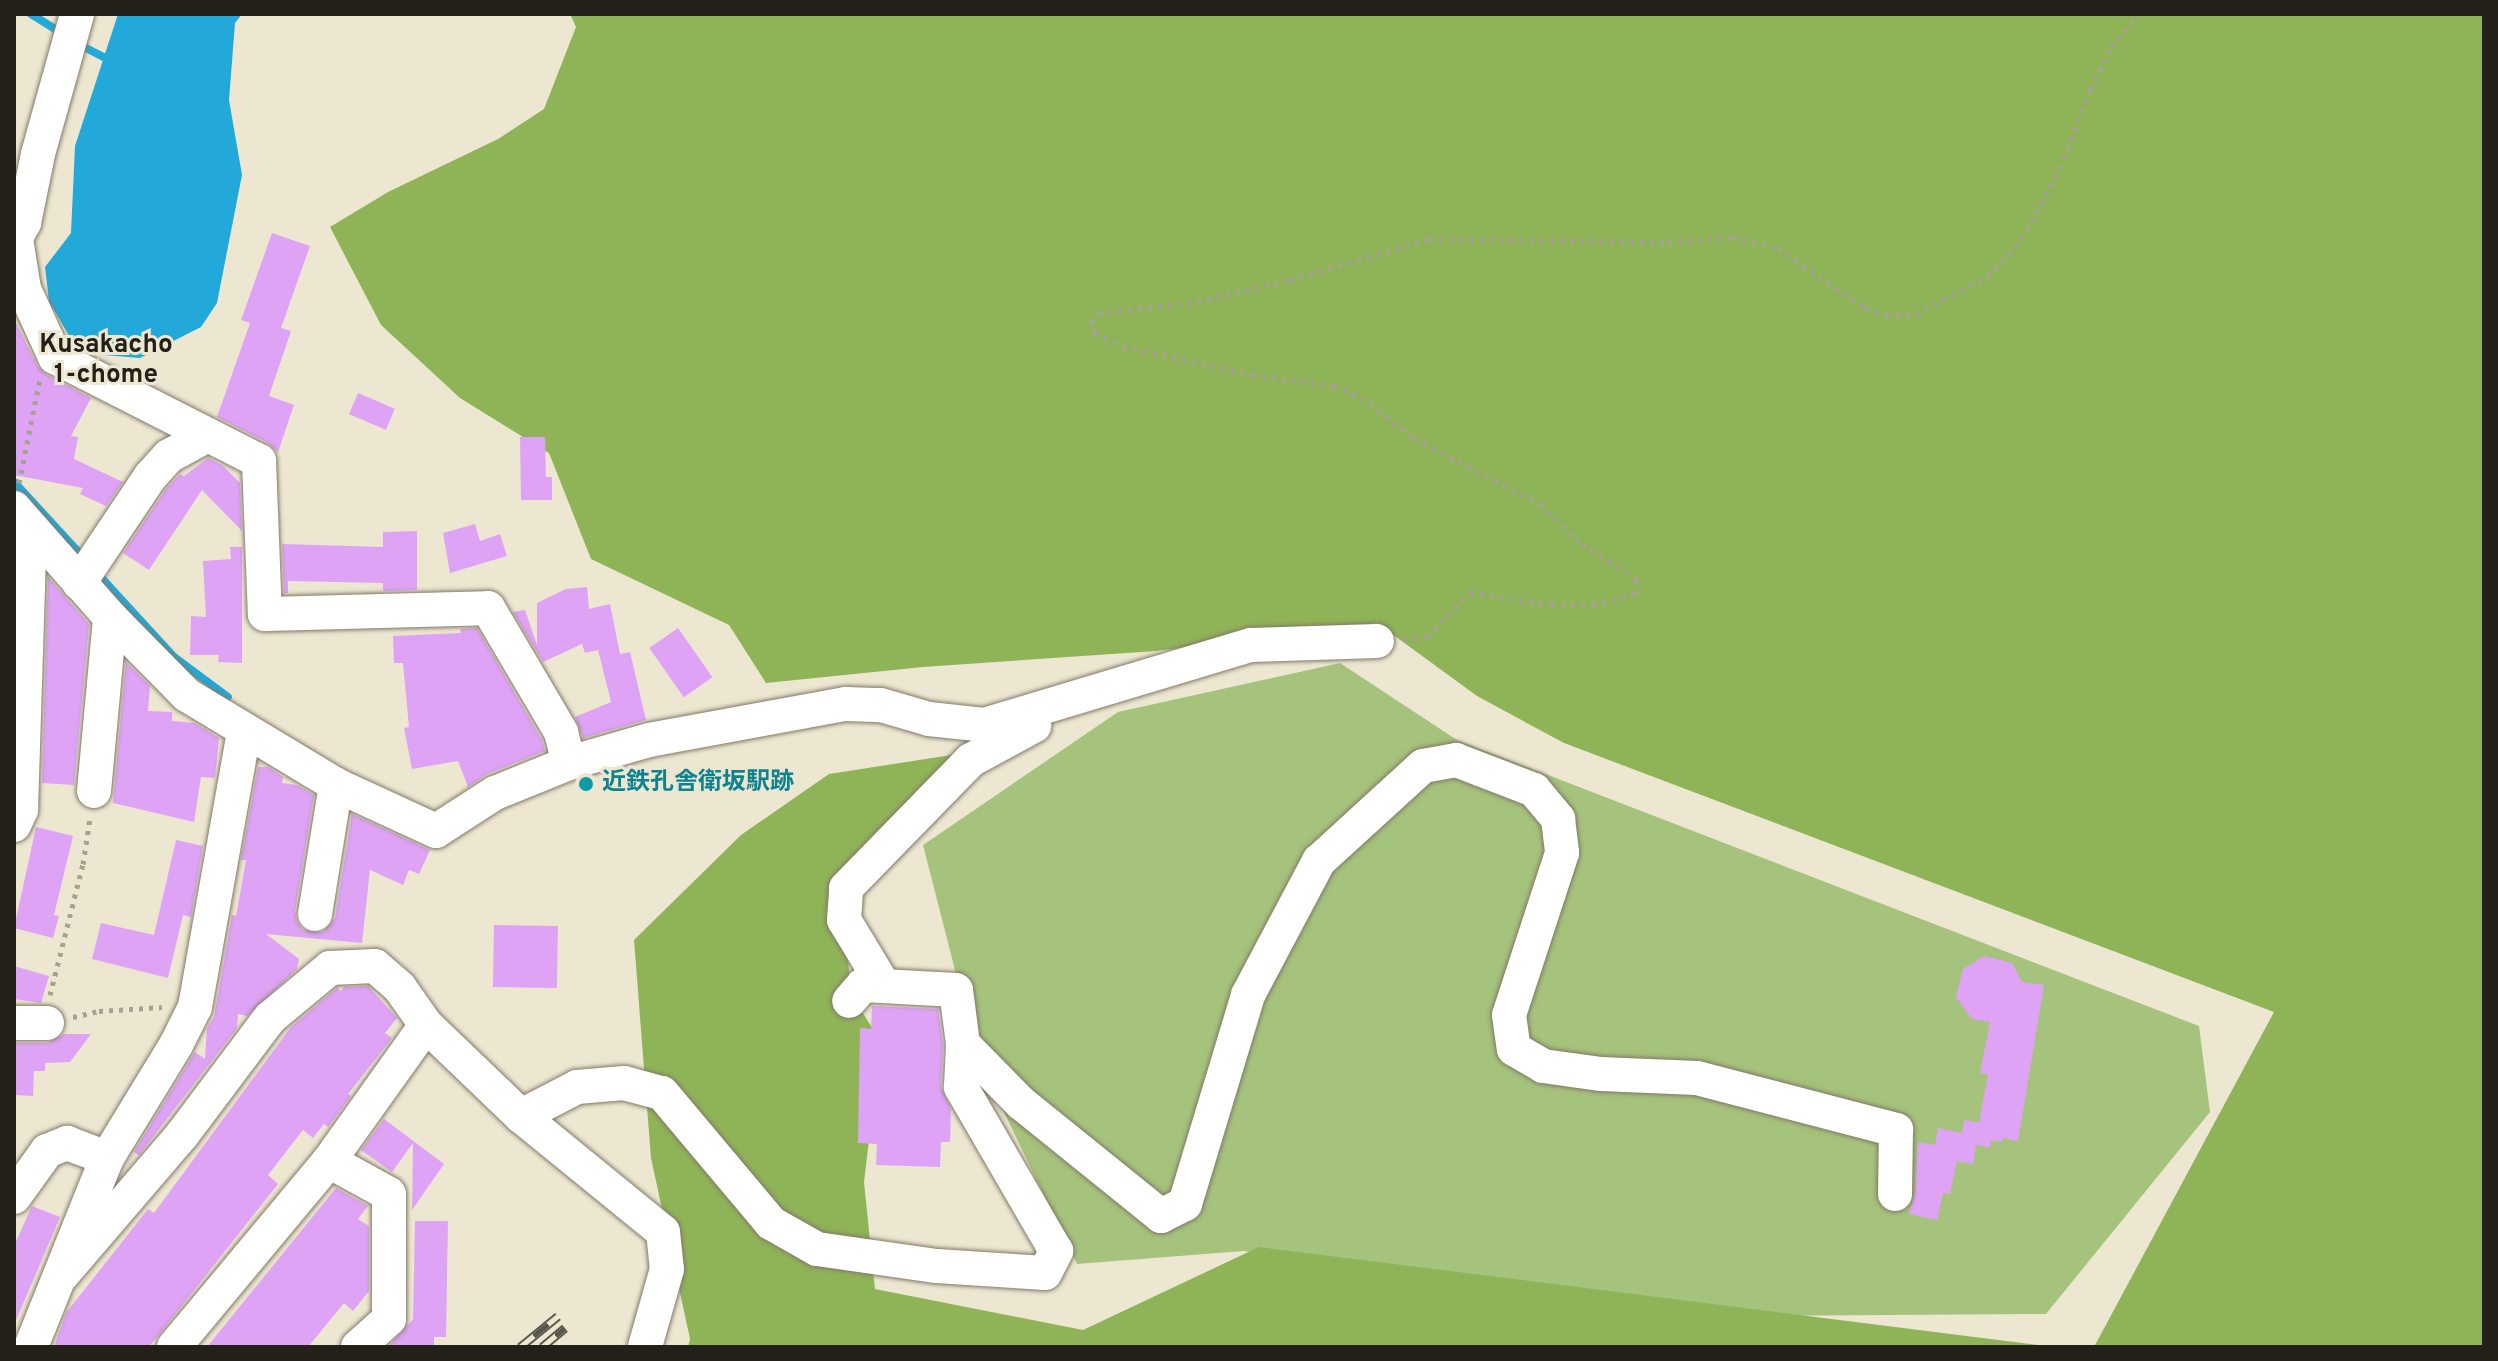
<!DOCTYPE html>
<meta charset="utf-8">
<style>
body{margin:0}
#map{position:relative;width:2498px;height:1361px;overflow:hidden;background:#ede7d2;font-family:Overpass,"Noto Sans JP",sans-serif}
div>[style]{position:absolute}
[style*='--x']{left:calc(var(--x)*1px);top:calc(var(--y)*1px);width:calc(var(--w)*1px);rotate:calc(var(--a)*1deg)}
.green>*{inset:0;background:#a5c37c}
.forest>*{inset:0;background:#8fb457}
.water>*{inset:0;background:#22a9d9}
.stream>*{height:8px;margin:-4px;padding:0 4px;transform-origin:4px;border-radius:4px;background:#22a9d9}
.building>*{inset:0;background:#dfa3f5;transform-origin:0 0}
.path>*{height:5px;margin-top:-2.5px;transform-origin:0;background:repeating-linear-gradient(90deg,#a6a291 0 4px,transparent 0 10px)}
.roads{filter:drop-shadow(0 0 2px #817a68) drop-shadow(0 0 2px #817a68)}
.minor>*{height:34px;margin:-17px;padding:0 17px;transform-origin:17px;border-radius:17px;background:#fff}
.rail>*{height:9px;margin-top:-4.5px;transform-origin:0;background:repeating-linear-gradient(90deg,#ede7d2 0 18px,#59564b 0 36px);box-sizing:border-box;border-block:2px solid #59564b}
.dots>*{width:22px;height:22px;translate:-50% -50%;box-sizing:border-box;border:4px solid #ede7d2;border-radius:50%}
span{translate:-50% -50%;white-space:nowrap;text-align:center;line-height:1.15;-webkit-text-stroke:6px #ede7d2;paint-order:stroke}
.culture-label{font-size:24px;color:#0d838f;font-weight:700}
.left{translate:0 -50%;text-align:left}
.neighbourhood-label{font-size:26px;color:#222018;font-weight:700}
.frame{position:absolute;inset:0;border:16px solid #222018;pointer-events:none}
</style>
<div id="map">
<div class="green">
<div style="clip-path:polygon(1340px 663px,1457px 740px,2199px 1026px,2210px 1112px,2046px 1314px,1720px 1316px,1243px 1251px,1077px 1264px,977px 1056px,923px 845px,1118px 712px)"></div>
</div>
<div class="forest">
<div style="clip-path:polygon(570px 14px,2484px 14px,2484px 1347px,2094px 1347px,2274px 1012px,1564px 743px,1477px 696px,1377px 623px,1156px 651px,923px 667px,766px 683px,729px 625px,591px 559px,549px 453px,460px 398px,381px 325px,330px 227px,388px 192px,498px 139px,544px 109px,576px 27px)"></div>
<div style="clip-path:polygon(958px 754px,844px 911px,851px 994px,881px 1042px,864px 1182px,875px 1289px,1083px 1330px,1259px 1247px,2054px 1347px,688px 1347px,690px 1339px,651px 1158px,634px 940px,741px 835px,829px 774px)"></div>
</div>
<div class="water">
<div style="clip-path:polygon(118px 14px,242px 14px,235px 23px,229px 100px,242px 175px,217px 303px,201px 327px,140px 358px,79px 353px,49px 301px,45px 267px,71px 233px,75px 146px)"></div>
</div>
<div class="stream">
<div style="--x:31;--y:14;--w:38;--a:32"></div>
<div style="--x:78;--y:44;--w:38;--a:27"></div>
<div style="--x:14;--y:482;--w:103;--a:47.4"></div>
<div style="--x:96;--y:572;--w:115;--a:47.5"></div>
<div style="--x:174;--y:657;--w:67;--a:36.5"></div>
</div>
<div class="building">
<div style="clip-path:polygon(272px 233px,310px 246px,281px 328px,291px 331px,269px 396px,294px 405px,278px 452px,268px 443px,217px 417px,250px 323px,241px 320px)"></div>
<div style="clip-path:polygon(14px 319px,37px 365px,45px 374px,91px 398px,71px 436px,78px 437px,74px 459px,123px 482px,106px 506px,80px 494px,83px 488px,14px 475px)"></div>
<div style="left:358px;top:393px;width:40px;height:23px;rotate:23deg"></div>
<div style="clip-path:polygon(520px 437px,545px 437px,546px 477px,552px 477px,552px 500px,521px 500px)"></div>
<div style="clip-path:polygon(208px 458px,222px 465px,240px 483px,242px 531px,202px 490px,149px 570px,123px 553px,166px 489px,180px 474px,184px 476px)"></div>
<div style="clip-path:polygon(475px 524px,480px 541px,500px 534px,507px 556px,450px 573px,443px 533px)"></div>
<div style="clip-path:polygon(417px 531px,417px 590px,383px 591px,383px 583px,288px 581px,288px 593px,284px 593px,282px 544px,383px 547px,383px 532px)"></div>
<div style="clip-path:polygon(230px 547px,242px 547px,242px 663px,218px 662px,219px 655px,190px 655px,191px 616px,206px 617px,203px 561px,231px 559px)"></div>
<div style="clip-path:polygon(48px 577px,89px 624px,74px 785px,42px 783px)"></div>
<div style="clip-path:polygon(587px 587px,589px 609px,610px 604px,620px 654px,630px 652px,646px 720px,583px 738px,575px 717px,611px 702px,598px 650px,585px 653px,582px 644px,543px 662px,513px 612px,525px 610px,537px 645px,537px 603px,566px 589px)"></div>
<div style="clip-path:polygon(477px 628px,542px 740px,545px 751px,487px 774px,468px 787px,458px 761px,412px 769px,404px 728px,409px 727px,403px 663px,394px 663px,393px 636px,461px 633px,460px 629px)"></div>
<div style="left:678px;top:628px;width:60px;height:35px;rotate:55deg"></div>
<div style="clip-path:polygon(126px 662px,150px 686px,148px 711px,172px 712px,172px 721px,195px 723px,219px 738px,215px 778px,201px 777px,194px 822px,113px 803px)"></div>
<div style="clip-path:polygon(258px 767px,268px 767px,283px 777px,282px 783px,297px 785px,314px 795px,295px 911px,297px 922px,303px 930px,323px 932px,335px 918px,352px 814px,430px 850px,419px 874px,409px 870px,403px 885px,370px 870px,362px 943px,266px 934px,299px 959px,297px 969px,247px 1016px,238px 1014px,237px 1028px,139px 1155px,134px 1152px,195px 1052px,205px 1059px,207px 1028px,214px 1017px,232px 915px,236px 916px,246px 860px,241px 860px)"></div>
<div style="clip-path:polygon(36px 827px,73px 836px,54px 915px,59px 916px,53px 938px,14px 928px)"></div>
<div style="clip-path:polygon(176px 840px,203px 846px,191px 917px,183px 915px,168px 978px,92px 959px,101px 923px,154px 935px)"></div>
<div style="left:494px;top:925px;width:64px;height:62px;rotate:1deg"></div>
<div style="clip-path:polygon(1984px 956px,2012px 963px,2022px 982px,2044px 985px,2018px 1141px,2003px 1138px,2002px 1142px,1991px 1140px,1990px 1148px,1976px 1145px,1973px 1164px,1957px 1161px,1950px 1194px,1943px 1193px,1937px 1220px,1909px 1214px,1915px 1194px,1918px 1142px,1935px 1145px,1938px 1128px,1962px 1133px,1964px 1120px,1979px 1123px,1988px 1074px,1980px 1073px,1990px 1022px,1972px 1019px,1956px 997px,1963px 969px)"></div>
<div style="clip-path:polygon(14px 966px,49px 976px,41px 1003px,14px 999px)"></div>
<div style="clip-path:polygon(368px 986px,397px 1018px,385px 1033px,392px 1038px,348px 1094px,351px 1096px,328px 1127px,324px 1124px,313px 1138px,303px 1130px,268px 1175px,278px 1184px,149px 1347px,54px 1347px,66px 1313px,148px 1209px,154px 1213px,291px 1027px,337px 988px,341px 991px,344px 987px)"></div>
<div style="clip-path:polygon(872px 1006px,938px 1009px,943px 1045px,941px 1087px,951px 1109px,950px 1142px,941px 1142px,940px 1167px,876px 1165px,877px 1144px,858px 1143px,860px 1028px,871px 1029px)"></div>
<div style="clip-path:polygon(64px 1034px,91px 1034px,70px 1062px,45px 1063px,45px 1071px,34px 1071px,33px 1096px,14px 1095px,14px 1043px,48px 1043px)"></div>
<div style="clip-path:polygon(384px 1119px,444px 1164px,412px 1210px,413px 1143px,392px 1172px,361px 1150px)"></div>
<div style="clip-path:polygon(336px 1188px,368px 1206px,358px 1219px,369px 1226px,369px 1291px,353px 1311px,344px 1303px,308px 1347px,207px 1347px)"></div>
<div style="clip-path:polygon(32px 1206px,60px 1217px,14px 1325px,14px 1246px)"></div>
<div style="clip-path:polygon(415px 1221px,448px 1221px,446px 1337px,434px 1337px,434px 1347px,388px 1347px,413px 1319px)"></div>
</div>
<div class="path">
<div style="--x:19;--y:483;--w:106;--a:-78.6"></div>
<div style="--x:1404;--y:639;--w:23;--a:-5"></div>
<div style="--x:1427;--y:637;--w:62;--a:-46.3"></div>
<div style="--x:1470;--y:592;--w:82;--a:9.1"></div>
<div style="--x:1551;--y:605;--w:42;--a:0"></div>
<div style="--x:1593;--y:605;--w:47;--a:-14.9"></div>
<div style="--x:1638;--y:593;--w:14;--a:-98"></div>
<div style="--x:1636;--y:579;--w:68;--a:-147"></div>
<div style="--x:1579;--y:542;--w:52;--a:-135"></div>
<div style="--x:1542;--y:505;--w:147;--a:-152.4"></div>
<div style="--x:1412;--y:437;--w:60;--a:-141.8"></div>
<div style="--x:1365;--y:400;--w:33;--a:-155"></div>
<div style="--x:1335;--y:386;--w:82;--a:-172.3"></div>
<div style="--x:1254;--y:375;--w:131;--a:-167.7"></div>
<div style="--x:1126;--y:347;--w:34;--a:-156"></div>
<div style="--x:1095;--y:333;--w:11;--a:-112"></div>
<div style="--x:1091;--y:323;--w:12;--a:-55"></div>
<div style="--x:1098;--y:313;--w:100;--a:-6.3"></div>
<div style="--x:1197;--y:302;--w:96;--a:-13.3"></div>
<div style="--x:1290;--y:280;--w:146;--a:-16.3"></div>
<div style="--x:1430;--y:239;--w:238;--a:0.7"></div>
<div style="--x:1668;--y:242;--w:65;--a:-4.4"></div>
<div style="--x:1733;--y:237;--w:46;--a:13.7"></div>
<div style="--x:1778;--y:248;--w:106;--a:34.6"></div>
<div style="--x:1865;--y:308;--w:22;--a:18"></div>
<div style="--x:1886;--y:315;--w:30;--a:-2"></div>
<div style="--x:1916;--y:314;--w:81;--a:-27.8"></div>
<div style="--x:1988;--y:276;--w:40;--a:-47"></div>
<div style="--x:2015;--y:247;--w:30;--a:-56"></div>
<div style="--x:2032;--y:222;--w:71;--a:-63.1"></div>
<div style="--x:2064;--y:159;--w:75;--a:-69.6"></div>
<div style="--x:2090;--y:89;--w:47;--a:-62.4"></div>
<div style="--x:2112;--y:47;--w:43;--a:-50.7"></div>
<div style="--x:50;--y:995;--w:135;--a:-75.9"></div>
<div style="--x:83;--y:864;--w:47;--a:-81.3"></div>
<div style="--x:73;--y:1017;--w:27;--a:-13"></div>
<div style="--x:99;--y:1011;--w:63;--a:-3.6"></div>
</div>
<div class="roads">
<div class="minor">
<div style="--x:16;--y:239;--w:51;--a:80.9"></div>
<div style="--x:24;--y:289;--w:75;--a:65.5"></div>
<div style="--x:55;--y:357;--w:229;--a:27"></div>
<div style="--x:259;--y:461;--w:153;--a:87.8"></div>
<div style="--x:265;--y:614;--w:223;--a:-1.5"></div>
<div style="--x:488;--y:608;--w:144;--a:59.5"></div>
<div style="--x:561;--y:732;--w:32;--a:76"></div>
<div style="--x:14;--y:241;--w:21;--a:-61"></div>
<div style="--x:24;--y:223;--w:70;--a:-78.5"></div>
<div style="--x:38;--y:154;--w:145;--a:-74.4"></div>
<div style="--x:14;--y:508;--w:145;--a:48.6"></div>
<div style="--x:110;--y:617;--w:110;--a:45.4"></div>
<div style="--x:187;--y:695;--w:174;--a:31.1"></div>
<div style="--x:336;--y:785;--w:110;--a:24.7"></div>
<div style="--x:436;--y:831;--w:70;--a:-32.8"></div>
<div style="--x:495;--y:793;--w:80;--a:-22.1"></div>
<div style="--x:569;--y:763;--w:83;--a:-16"></div>
<div style="--x:649;--y:740;--w:200;--a:-10.4"></div>
<div style="--x:846;--y:704;--w:35;--a:2"></div>
<div style="--x:881;--y:705;--w:50;--a:16.3"></div>
<div style="--x:929;--y:719;--w:55;--a:6.2"></div>
<div style="--x:984;--y:725;--w:279;--a:-16.7"></div>
<div style="--x:1251;--y:645;--w:126;--a:-1.8"></div>
<div style="--x:79;--y:583;--w:128;--a:-56.2"></div>
<div style="--x:150;--y:477;--w:28;--a:-48"></div>
<div style="--x:169;--y:456;--w:44;--a:-28.3"></div>
<div style="--x:94;--y:791;--w:175;--a:-84.7"></div>
<div style="--x:14;--y:825;--w:17;--a:-65"></div>
<div style="--x:21;--y:810;--w:283;--a:-88.2"></div>
<div style="--x:315;--y:914;--w:131;--a:-80.8"></div>
<div style="--x:884;--y:986;--w:77;--a:-121.2"></div>
<div style="--x:844;--y:920;--w:32;--a:-86"></div>
<div style="--x:846;--y:888;--w:179;--a:-45.7"></div>
<div style="--x:971;--y:760;--w:72;--a:-28.4"></div>
<div style="--x:14;--y:1023;--w:33;--a:0"></div>
<div style="--x:963;--y:1044;--w:83;--a:45.5"></div>
<div style="--x:1021;--y:1103;--w:180;--a:38.9"></div>
<div style="--x:1161;--y:1216;--w:27;--a:-27"></div>
<div style="--x:1185;--y:1204;--w:218;--a:-73.2"></div>
<div style="--x:1248;--y:995;--w:152;--a:-62.1"></div>
<div style="--x:1319;--y:861;--w:141;--a:-42.4"></div>
<div style="--x:1423;--y:766;--w:34;--a:-10"></div>
<div style="--x:1456;--y:760;--w:84;--a:21"></div>
<div style="--x:1534;--y:790;--w:38;--a:50"></div>
<div style="--x:1558;--y:819;--w:34;--a:83"></div>
<div style="--x:1562;--y:853;--w:170;--a:108.1"></div>
<div style="--x:1509;--y:1015;--w:34;--a:82"></div>
<div style="--x:1514;--y:1049;--w:34;--a:30"></div>
<div style="--x:1543;--y:1066;--w:59;--a:7.9"></div>
<div style="--x:1601;--y:1074;--w:96;--a:2.4"></div>
<div style="--x:1697;--y:1078;--w:206;--a:14.6"></div>
<div style="--x:1896;--y:1130;--w:64;--a:90.9"></div>
<div style="--x:521;--y:1116;--w:63;--a:-27.4"></div>
<div style="--x:577;--y:1087;--w:47;--a:-4.9"></div>
<div style="--x:624;--y:1083;--w:39;--a:15"></div>
<div style="--x:662;--y:1093;--w:170;--a:50"></div>
<div style="--x:771;--y:1223;--w:53;--a:29.5"></div>
<div style="--x:817;--y:1249;--w:121;--a:8.1"></div>
<div style="--x:937;--y:1266;--w:108;--a:3.7"></div>
<div style="--x:1045;--y:1273;--w:25;--a:-63"></div>
<div style="--x:1056;--y:1251;--w:190;--a:-120.1"></div>
<div style="--x:961;--y:1087;--w:43;--a:-87.3"></div>
<div style="--x:963;--y:1044;--w:54;--a:-97.4"></div>
<div style="--x:956;--y:990;--w:93;--a:-176.9"></div>
<div style="--x:863;--y:985;--w:21;--a:131"></div>
<div style="--x:329;--y:1161;--w:68;--a:28.8"></div>
<div style="--x:389;--y:1194;--w:125;--a:90"></div>
<div style="--x:389;--y:1319;--w:42;--a:137.9"></div>
<div style="--x:14;--y:1197;--w:57;--a:-54.3"></div>
<div style="--x:47;--y:1151;--w:22;--a:-22"></div>
<div style="--x:67;--y:1143;--w:43;--a:20.6"></div>
<div style="--x:62;--y:1275;--w:184;--a:-49.4"></div>
<div style="--x:182;--y:1135;--w:146;--a:-53.1"></div>
<div style="--x:270;--y:1018;--w:78;--a:-39.8"></div>
<div style="--x:330;--y:968;--w:45;--a:-2.5"></div>
<div style="--x:375;--y:966;--w:33;--a:41"></div>
<div style="--x:400;--y:988;--w:45;--a:54.9"></div>
<div style="--x:426;--y:1025;--w:132;--a:43.8"></div>
<div style="--x:521;--y:1116;--w:183;--a:39.2"></div>
<div style="--x:663;--y:1232;--w:37;--a:84"></div>
<div style="--x:667;--y:1269;--w:81;--a:105.8"></div>
<div style="--x:31;--y:1347;--w:204;--a:-68.1"></div>
<div style="--x:107;--y:1158;--w:132;--a:-58.6"></div>
<div style="--x:176;--y:1045;--w:42;--a:-63.4"></div>
<div style="--x:195;--y:1007;--w:280;--a:-79.9"></div>
<div style="--x:174;--y:1347;--w:242;--a:-50.2"></div>
<div style="--x:329;--y:1161;--w:167;--a:-54.5"></div>
</div>
</div>
<div class="rail">
<div style="--x:520;--y:1347;--w:49;--a:-39.2"></div>
<div style="--x:542;--y:1347;--w:30;--a:-40"></div>
</div>
<div class="dots">
<div style="left:586px;top:784px;background:#0f9aa8"></div>
</div>
<div class="culture-label">
<span class="left" style="left:602px;top:784px">近鉄孔舎衛坂駅跡</span>
</div>
<div class="neighbourhood-label">
<span style="left:106px;top:361px">Kusakacho<br>1-chome</span>
</div>
<div class="frame"></div>
</div>
